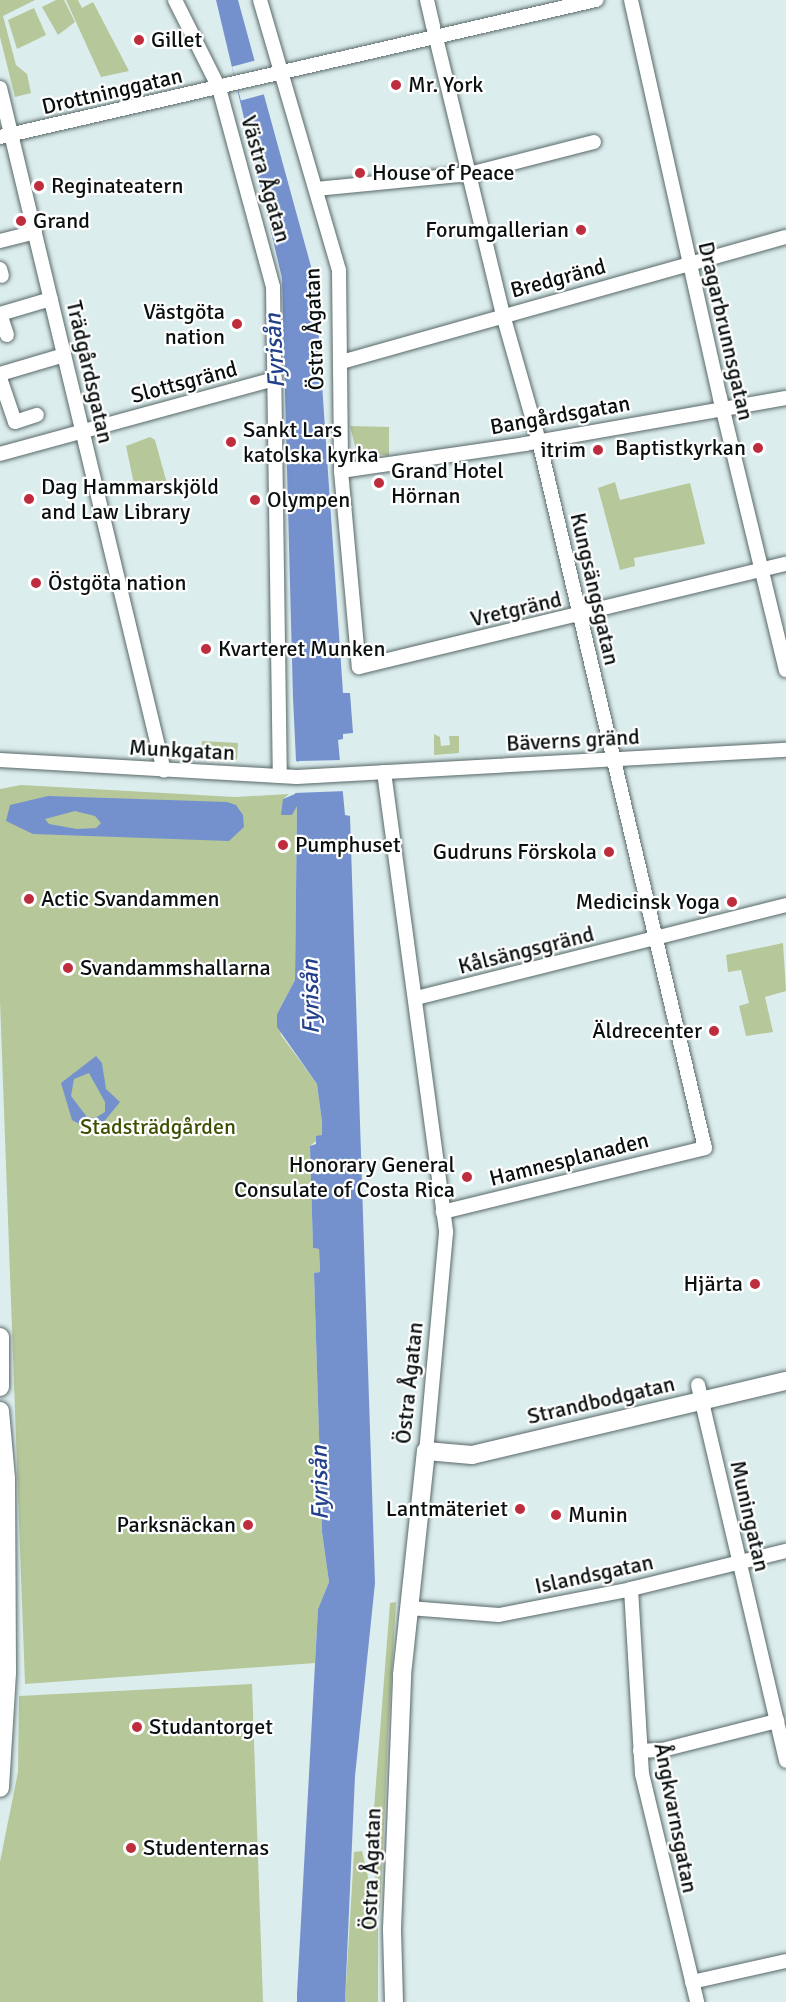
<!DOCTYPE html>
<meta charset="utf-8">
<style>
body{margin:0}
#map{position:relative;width:786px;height:2002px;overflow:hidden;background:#dceded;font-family:Signika,sans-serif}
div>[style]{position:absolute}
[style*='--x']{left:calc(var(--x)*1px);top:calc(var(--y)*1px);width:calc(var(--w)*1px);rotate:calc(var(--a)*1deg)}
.green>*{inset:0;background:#b6c79a;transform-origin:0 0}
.water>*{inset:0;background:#7491ce}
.pier>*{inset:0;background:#dceded;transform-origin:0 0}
.roads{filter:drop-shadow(0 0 2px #596868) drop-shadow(0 0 2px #596868)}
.street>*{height:14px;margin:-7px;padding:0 7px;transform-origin:7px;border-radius:7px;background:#fff}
.secondary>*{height:18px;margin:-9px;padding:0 9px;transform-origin:9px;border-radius:9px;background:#fff}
.dots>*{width:16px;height:16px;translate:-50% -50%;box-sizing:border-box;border:3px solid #fff;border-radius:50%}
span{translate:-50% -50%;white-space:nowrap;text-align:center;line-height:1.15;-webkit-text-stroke:4.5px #fff;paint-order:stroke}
.poi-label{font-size:22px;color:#0a1010}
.left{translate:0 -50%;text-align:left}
.right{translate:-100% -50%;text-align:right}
.street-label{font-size:22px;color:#0a1010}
.park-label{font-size:22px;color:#3b5000}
.water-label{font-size:24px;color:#23418a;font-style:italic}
</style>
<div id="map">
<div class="green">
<div style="clip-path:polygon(0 0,35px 0,3px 16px,16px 65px,27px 74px,31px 93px,15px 97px,0 37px)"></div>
<div style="clip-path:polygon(56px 0,64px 0,75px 22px,58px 35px,42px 7px)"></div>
<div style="clip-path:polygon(66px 0,78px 0,82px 8px,93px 2px,129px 71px,101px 77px)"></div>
<div style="clip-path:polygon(34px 8px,46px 35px,17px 49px,8px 20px)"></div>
<div style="clip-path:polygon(350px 426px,389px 427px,389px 456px,356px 450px)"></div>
<div style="clip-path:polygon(150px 437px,155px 440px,166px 480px,161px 489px,143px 494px,135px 489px,126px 446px)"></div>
<div style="clip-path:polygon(615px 482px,620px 500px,690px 483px,705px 544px,634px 558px,635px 566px,620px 570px,598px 488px)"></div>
<div style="clip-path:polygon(434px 734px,440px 737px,441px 746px,450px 745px,449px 736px,459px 736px,459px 753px,434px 755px)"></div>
<div style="left:202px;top:741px;width:36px;height:17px;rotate:3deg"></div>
<div style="clip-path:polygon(21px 785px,235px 797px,289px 794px,283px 799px,297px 805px,295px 980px,277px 1014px,281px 1035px,317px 1084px,322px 1122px,322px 1136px,310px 1146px,313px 1248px,319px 1249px,320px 1272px,314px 1273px,322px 1532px,329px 1582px,318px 1609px,315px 1663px,25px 1684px,0 1001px,0 789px)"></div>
<div style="clip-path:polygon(783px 943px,786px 991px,765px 997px,773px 1032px,746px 1036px,739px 1006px,749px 1003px,741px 970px,728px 972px,726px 955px)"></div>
<div style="clip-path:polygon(396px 1602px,388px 1736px,380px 1914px,371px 1847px,390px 1603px)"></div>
<div style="clip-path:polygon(252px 1684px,263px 2002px,0 2002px,0 1862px,18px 1772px,19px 1696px)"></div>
<div style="clip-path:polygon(362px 1851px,378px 1920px,378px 2002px,345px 2002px,354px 1852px)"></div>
</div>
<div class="water">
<div style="clip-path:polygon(216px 0,238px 0,315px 281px,343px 693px,350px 693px,353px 733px,343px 734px,343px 739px,338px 740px,345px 815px,350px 816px,375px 1583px,355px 1776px,345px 2002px,297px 2002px,297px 1994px,318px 1609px,329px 1582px,322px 1532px,314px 1273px,320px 1272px,319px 1249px,313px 1248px,310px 1146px,316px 1144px,316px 1136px,322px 1135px,322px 1122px,317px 1084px,277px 1027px,277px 1014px,295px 980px,297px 806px,292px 815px,281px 815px,283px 799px,295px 794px,300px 762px,296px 761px,293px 698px,282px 278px)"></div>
<div style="clip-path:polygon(evenodd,48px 796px,227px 802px,236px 805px,243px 815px,244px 827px,229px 841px,33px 834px,6px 821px,10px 805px,48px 796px,75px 811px,95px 816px,101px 823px,96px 828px,77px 829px,49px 824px,45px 819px,75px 811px)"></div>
<div style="clip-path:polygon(evenodd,96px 1056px,102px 1063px,106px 1089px,120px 1102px,102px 1124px,89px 1129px,72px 1120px,61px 1083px,96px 1056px,89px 1073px,105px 1102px,105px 1112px,95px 1118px,87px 1117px,71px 1096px,74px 1079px,89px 1073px)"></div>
</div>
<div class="pier">
<div style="left:257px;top:60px;width:35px;height:26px;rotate:75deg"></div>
<div style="clip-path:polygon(343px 760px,346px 791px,294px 793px,299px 761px)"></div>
</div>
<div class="roads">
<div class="street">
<div style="--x:175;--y:0;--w:98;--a:63.4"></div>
<div style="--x:219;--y:88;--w:206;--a:74.8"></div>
<div style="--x:273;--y:287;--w:489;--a:89.2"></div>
<div style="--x:260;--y:0;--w:281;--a:73.7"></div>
<div style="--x:339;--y:270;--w:201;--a:89.4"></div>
<div style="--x:341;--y:471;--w:197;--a:84.8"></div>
<div style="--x:359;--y:667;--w:439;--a:-13.6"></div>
<div style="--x:427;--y:0;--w:28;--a:77"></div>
<div style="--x:631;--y:0;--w:408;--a:77.4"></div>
<div style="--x:720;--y:398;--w:280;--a:76.4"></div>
<div style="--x:437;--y:42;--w:281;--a:76.4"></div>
<div style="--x:503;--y:315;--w:131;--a:74.1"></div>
<div style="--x:539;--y:441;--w:726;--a:76.79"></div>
<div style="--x:705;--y:1148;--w:270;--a:166.3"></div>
<div style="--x:0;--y:88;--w:702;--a:76.5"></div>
<div style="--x:0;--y:137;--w:612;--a:-12.95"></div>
<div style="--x:316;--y:189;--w:154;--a:-5.6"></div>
<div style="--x:469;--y:174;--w:129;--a:-14.4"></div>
<div style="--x:0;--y:241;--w:36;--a:-14"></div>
<div style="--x:0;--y:269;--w:7;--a:74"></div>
<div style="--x:7;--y:335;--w:22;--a:-108"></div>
<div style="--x:0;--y:314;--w:53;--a:-16.4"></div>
<div style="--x:341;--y:362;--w:462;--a:-15.7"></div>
<div style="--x:0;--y:374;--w:67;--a:-16.5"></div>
<div style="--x:0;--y:378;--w:46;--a:71.2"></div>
<div style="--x:15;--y:422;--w:23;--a:-18"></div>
<div style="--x:0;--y:454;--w:285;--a:-15.3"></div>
<div style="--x:341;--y:471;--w:186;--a:-8.3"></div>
<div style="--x:525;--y:444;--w:265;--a:-10"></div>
<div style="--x:0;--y:760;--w:297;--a:3.3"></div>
<div style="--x:297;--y:777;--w:490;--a:-3.2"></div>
<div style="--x:384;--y:772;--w:465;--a:82.3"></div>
<div style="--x:446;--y:1233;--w:219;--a:95.2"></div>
<div style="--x:416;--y:998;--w:382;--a:-14.1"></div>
<div style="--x:698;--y:1385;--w:386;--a:76.8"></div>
<div style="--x:631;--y:1589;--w:185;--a:86.6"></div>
<div style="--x:642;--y:1774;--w:235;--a:76.4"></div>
<div style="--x:409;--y:1608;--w:90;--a:4.4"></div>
<div style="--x:499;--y:1615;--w:135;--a:-11.1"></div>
<div style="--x:631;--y:1589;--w:160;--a:-13.8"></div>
<div style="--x:640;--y:1751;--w:22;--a:-3"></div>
<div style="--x:662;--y:1750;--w:119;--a:-14.2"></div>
<div style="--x:692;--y:1982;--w:96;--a:-12.6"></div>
</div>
<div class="secondary">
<div style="--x:0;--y:1337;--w:50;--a:90"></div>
<div style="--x:0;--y:1411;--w:67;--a:84.9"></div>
<div style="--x:6;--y:1478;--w:195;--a:89.7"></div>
<div style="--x:7;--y:1673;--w:115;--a:93.5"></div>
<div style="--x:394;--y:2002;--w:73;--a:-91.6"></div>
<div style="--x:392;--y:1929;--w:254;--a:-87.7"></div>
<div style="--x:402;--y:1675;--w:225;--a:-83.9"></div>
<div style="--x:426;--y:1451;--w:46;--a:5"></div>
<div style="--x:472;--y:1455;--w:323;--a:-13.3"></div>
</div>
</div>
<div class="dots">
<div style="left:139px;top:40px;background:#be2d3e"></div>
<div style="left:396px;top:85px;background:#be2d3e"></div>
<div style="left:360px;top:173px;background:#be2d3e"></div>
<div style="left:39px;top:186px;background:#be2d3e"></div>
<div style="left:21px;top:221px;background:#be2d3e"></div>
<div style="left:581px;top:230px;background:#be2d3e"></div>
<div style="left:237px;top:324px;background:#be2d3e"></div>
<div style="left:231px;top:442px;background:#be2d3e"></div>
<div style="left:758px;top:448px;background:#be2d3e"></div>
<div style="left:598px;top:450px;background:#be2d3e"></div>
<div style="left:379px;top:483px;background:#be2d3e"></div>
<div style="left:29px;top:499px;background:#be2d3e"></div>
<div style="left:255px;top:500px;background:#be2d3e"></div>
<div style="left:36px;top:583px;background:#be2d3e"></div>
<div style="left:206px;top:649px;background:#be2d3e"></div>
<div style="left:283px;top:845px;background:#be2d3e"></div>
<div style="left:609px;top:852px;background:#be2d3e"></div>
<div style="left:29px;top:899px;background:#be2d3e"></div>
<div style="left:732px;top:902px;background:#be2d3e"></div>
<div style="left:68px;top:968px;background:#be2d3e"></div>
<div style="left:714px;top:1031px;background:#be2d3e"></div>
<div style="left:467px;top:1177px;background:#be2d3e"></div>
<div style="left:755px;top:1284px;background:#be2d3e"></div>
<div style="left:520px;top:1509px;background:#be2d3e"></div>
<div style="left:556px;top:1515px;background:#be2d3e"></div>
<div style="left:248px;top:1525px;background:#be2d3e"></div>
<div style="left:137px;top:1727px;background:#be2d3e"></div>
<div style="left:131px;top:1848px;background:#be2d3e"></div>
</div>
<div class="poi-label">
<span class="left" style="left:151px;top:40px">Gillet</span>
<span class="left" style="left:408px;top:85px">Mr. York</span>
<span class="left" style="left:372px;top:173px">House of Peace</span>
<span class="left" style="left:51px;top:186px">Reginateatern</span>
<span class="left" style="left:33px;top:221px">Grand</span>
<span class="right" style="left:569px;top:230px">Forumgallerian</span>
<span class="right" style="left:225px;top:324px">Västgöta<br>nation</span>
<span class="left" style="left:243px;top:442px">Sankt Lars<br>katolska kyrka</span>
<span class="right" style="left:746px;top:448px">Baptistkyrkan</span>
<span class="right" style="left:586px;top:450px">itrim</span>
<span class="left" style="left:391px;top:483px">Grand Hotel<br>Hörnan</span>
<span class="left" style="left:41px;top:499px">Dag Hammarskjöld<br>and Law Library</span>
<span class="left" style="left:267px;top:500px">Olympen</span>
<span class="left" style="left:48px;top:583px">Östgöta nation</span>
<span class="left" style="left:218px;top:649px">Kvarteret Munken</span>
<span class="left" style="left:295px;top:845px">Pumphuset</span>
<span class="right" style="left:597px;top:852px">Gudruns Förskola</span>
<span class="left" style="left:41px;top:899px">Actic Svandammen</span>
<span class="right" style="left:720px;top:902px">Medicinsk Yoga</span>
<span class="left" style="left:80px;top:968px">Svandammshallarna</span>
<span class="right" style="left:702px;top:1031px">Äldrecenter</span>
<span class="right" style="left:455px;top:1177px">Honorary General<br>Consulate of Costa Rica</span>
<span class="right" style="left:743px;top:1284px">Hjärta</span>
<span class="right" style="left:508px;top:1509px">Lantmäteriet</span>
<span class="left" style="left:568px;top:1515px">Munin</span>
<span class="right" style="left:236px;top:1525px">Parksnäckan</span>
<span class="left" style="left:149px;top:1727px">Studantorget</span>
<span class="left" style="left:143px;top:1848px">Studenternas</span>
</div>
<div class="street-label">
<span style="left:112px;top:91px;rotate:-13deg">Drottninggatan</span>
<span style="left:266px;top:179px;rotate:74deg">Västra Ågatan</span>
<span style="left:558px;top:278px;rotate:-15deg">Bredgränd</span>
<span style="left:314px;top:329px;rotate:-92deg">Östra Ågatan</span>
<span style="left:726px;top:331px;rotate:77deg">Dragarbrunnsgatan</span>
<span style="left:90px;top:372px;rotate:77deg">Trädgårdsgatan</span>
<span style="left:184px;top:382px;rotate:-15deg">Slottsgränd</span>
<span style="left:560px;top:415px;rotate:-10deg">Bangårdsgatan</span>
<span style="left:595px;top:589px;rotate:77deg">Kungsängsgatan</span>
<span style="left:516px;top:609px;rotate:-13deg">Vretgränd</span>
<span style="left:573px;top:740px;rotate:-3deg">Bäverns gränd</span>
<span style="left:182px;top:750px;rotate:3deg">Munkgatan</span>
<span style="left:526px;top:950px;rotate:-14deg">Kålsängsgränd</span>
<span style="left:569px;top:1159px;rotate:-14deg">Hamnesplanaden</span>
<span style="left:409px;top:1383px;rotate:-84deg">Östra Ågatan</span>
<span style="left:601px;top:1400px;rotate:-13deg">Strandbodgatan</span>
<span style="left:750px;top:1516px;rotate:77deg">Muningatan</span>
<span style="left:594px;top:1574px;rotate:-12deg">Islandsgatan</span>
<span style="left:676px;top:1818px;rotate:79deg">Ångkvarnsgatan</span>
<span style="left:371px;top:1869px;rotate:-88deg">Östra Ågatan</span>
</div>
<div class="park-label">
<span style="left:158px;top:1127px">Stadsträdgården</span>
</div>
<div class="water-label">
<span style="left:275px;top:351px;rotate:-93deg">Fyrisån</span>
<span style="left:311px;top:997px;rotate:-91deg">Fyrisån</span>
<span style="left:320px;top:1483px;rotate:-91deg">Fyrisån</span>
</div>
</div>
